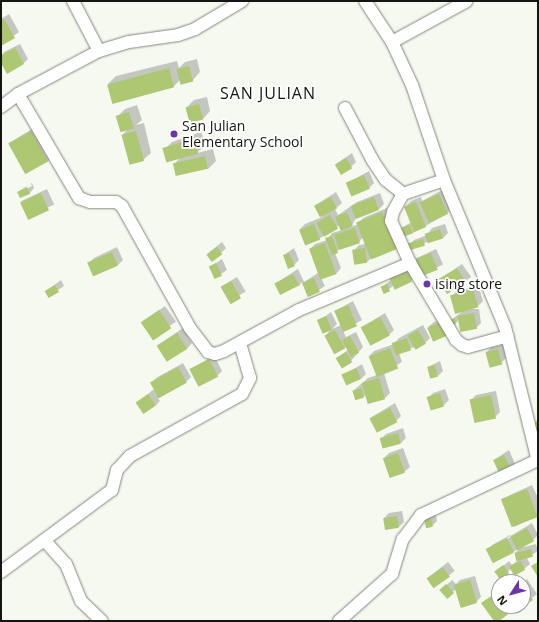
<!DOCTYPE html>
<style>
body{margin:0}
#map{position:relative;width:539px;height:622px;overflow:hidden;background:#f5f9ef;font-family:"Open Sans",sans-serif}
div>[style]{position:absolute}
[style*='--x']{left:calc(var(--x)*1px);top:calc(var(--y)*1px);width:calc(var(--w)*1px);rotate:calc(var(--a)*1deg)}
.shadow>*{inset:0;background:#0003;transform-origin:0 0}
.building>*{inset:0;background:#adc772;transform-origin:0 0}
.roads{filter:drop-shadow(0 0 1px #83877e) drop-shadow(0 0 1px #83877e)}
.street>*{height:12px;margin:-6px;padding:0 6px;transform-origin:6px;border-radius:6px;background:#fff}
.dots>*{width:11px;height:11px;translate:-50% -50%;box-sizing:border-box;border:2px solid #fff;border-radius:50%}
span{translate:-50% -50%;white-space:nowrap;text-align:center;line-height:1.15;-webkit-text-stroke:3.5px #fff;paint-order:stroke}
.poi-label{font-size:14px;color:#151613}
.left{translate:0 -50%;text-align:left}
.quarter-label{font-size:16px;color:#151613;letter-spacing:1px}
.frame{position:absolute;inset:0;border:2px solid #151613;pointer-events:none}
.north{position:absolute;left:491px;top:574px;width:40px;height:40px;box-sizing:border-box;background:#fff;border:1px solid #a1a2a1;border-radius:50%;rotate:234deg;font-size:11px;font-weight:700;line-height:16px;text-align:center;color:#151613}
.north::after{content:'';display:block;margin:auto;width:14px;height:18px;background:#6c35ac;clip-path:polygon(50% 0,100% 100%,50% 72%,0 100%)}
</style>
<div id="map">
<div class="shadow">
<div style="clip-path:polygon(9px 14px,19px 32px,1px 45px,1px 19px)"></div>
<div style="clip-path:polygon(20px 44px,28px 59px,23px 64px,1px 61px,4px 52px)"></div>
<div style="clip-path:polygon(197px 59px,200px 72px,193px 80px,180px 80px,174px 86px,108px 84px,116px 76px,177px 61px,179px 68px,185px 62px)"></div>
<div style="clip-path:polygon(207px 97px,210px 111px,203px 119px,187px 107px,194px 100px)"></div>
<div style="clip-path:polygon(137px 105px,142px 120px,136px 125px,144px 123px,151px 153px,143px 160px,122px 135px,127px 130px,117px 117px,125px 109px)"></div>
<div style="clip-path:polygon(37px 126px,53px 157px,47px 162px,9px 143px)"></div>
<div style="clip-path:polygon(201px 132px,206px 144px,197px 153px,213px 149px,216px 161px,208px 169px,174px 164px,180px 158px,164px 150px,172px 142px)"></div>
<div style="clip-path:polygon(352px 153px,356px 162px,351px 167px,336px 164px)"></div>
<div style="clip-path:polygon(369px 171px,374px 183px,369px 188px,347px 183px)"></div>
<div style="clip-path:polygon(evenodd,32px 183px,34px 188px,29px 194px,18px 192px,32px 183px,31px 184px,32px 186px,23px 190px,23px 188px,31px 184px)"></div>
<div style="left:47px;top:189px;width:17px;height:29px;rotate:65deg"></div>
<div style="clip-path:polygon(444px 189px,452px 208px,447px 214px,413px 233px,399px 229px,412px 222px,406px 206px,411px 201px,421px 197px,422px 201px)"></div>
<div style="clip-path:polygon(336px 192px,342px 203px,335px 209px,338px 215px,357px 202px,380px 193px,384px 204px,379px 209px,356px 218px,351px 227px,358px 224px,363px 218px,387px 208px,402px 243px,397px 248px,372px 257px,367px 262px,354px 250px,359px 245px,366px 244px,363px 237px,359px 242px,342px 247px,335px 253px,341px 268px,336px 274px,321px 278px,325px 286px,309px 296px,302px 282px,299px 286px,276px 283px,298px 269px,304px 282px,318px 273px,310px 249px,315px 244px,327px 240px,332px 233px,342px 230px,340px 225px,319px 239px,300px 229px,305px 224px,322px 217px,316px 205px)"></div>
<div style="clip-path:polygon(445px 224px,448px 233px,443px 238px,429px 241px,411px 250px,409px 245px,414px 240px,427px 235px,432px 228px)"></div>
<div style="clip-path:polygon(222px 242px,226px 248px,221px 253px,207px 254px)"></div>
<div style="clip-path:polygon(117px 247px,123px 260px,118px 265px,94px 276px,89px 263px,94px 258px)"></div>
<div style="clip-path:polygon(294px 248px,299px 260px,294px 265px,284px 255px)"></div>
<div style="left:436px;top:249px;width:17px;height:25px;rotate:65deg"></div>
<div style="clip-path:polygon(222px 259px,227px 270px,215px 278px,210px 267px)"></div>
<div style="clip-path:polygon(411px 264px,416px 276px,411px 281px,393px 286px,385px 292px,382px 287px)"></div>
<div style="left:462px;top:264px;width:16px;height:27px;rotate:55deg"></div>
<div style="left:237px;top:277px;width:17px;height:18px;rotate:59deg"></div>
<div style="clip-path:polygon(61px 280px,64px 286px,49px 296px,46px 291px)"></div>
<div style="clip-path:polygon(478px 285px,483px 301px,478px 306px,468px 309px,479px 309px,481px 323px,476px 328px,459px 320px,456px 323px,451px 320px,464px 310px,451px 297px,456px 292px)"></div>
<div style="clip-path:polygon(353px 301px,362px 320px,343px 331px,346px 337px,356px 332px,363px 347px,351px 361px,337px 358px,348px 350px,347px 346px,344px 349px,326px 335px,330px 330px,319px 321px,331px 312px,337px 324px,332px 329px,341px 325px,335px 311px)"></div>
<div style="left:165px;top:306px;width:19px;height:29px;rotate:55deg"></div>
<div style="clip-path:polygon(385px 313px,394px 330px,389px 335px,361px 328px)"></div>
<div style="clip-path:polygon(446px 317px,452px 330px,428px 327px,434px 322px)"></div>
<div style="clip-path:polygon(423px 325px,430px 338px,425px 343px,399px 353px,402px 362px,384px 373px,390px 393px,385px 398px,366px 394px,364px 397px,353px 391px,368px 378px,377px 375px,369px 356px,374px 351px,394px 344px,399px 338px)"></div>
<div style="clip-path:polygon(183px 328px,192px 343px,187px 349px,158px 345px)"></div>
<div style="clip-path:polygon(503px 345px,506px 358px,501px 363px,486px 353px,491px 347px)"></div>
<div style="clip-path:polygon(214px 355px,222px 371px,217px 376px,191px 370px)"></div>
<div style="clip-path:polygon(440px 361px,443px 371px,438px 376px,428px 367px)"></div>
<div style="clip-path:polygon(183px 363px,191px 377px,186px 382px,158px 398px,160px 401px,155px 406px,137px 403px,154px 389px,151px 384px,156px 378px)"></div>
<div style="clip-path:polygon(362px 364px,366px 374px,361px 379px,344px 375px)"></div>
<div style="clip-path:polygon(445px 389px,449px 400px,444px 405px,428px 398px,433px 393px)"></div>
<div style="clip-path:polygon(496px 391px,500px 412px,495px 417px,471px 400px,476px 395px)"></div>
<div style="clip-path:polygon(395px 403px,401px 416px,396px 421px,370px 418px)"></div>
<div style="clip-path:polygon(403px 428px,406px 438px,401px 443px,384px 448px,381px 439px,386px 434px)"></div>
<div style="clip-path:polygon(403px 448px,410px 467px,404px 472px,384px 458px,389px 453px)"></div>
<div style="clip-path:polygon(509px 450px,515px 464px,510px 469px,494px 460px)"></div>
<div style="clip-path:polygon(532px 485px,538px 498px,538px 516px,514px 527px,503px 501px,508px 496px)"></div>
<div style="clip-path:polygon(435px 510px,437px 521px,432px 526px,424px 516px)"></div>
<div style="clip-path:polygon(402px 511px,404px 522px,399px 527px,386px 529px,384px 518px,389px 513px)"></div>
<div style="clip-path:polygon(evenodd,532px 523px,538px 535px,533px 540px,513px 552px,487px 550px,532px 523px,510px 535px,511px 537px,492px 547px,492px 545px,510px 535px)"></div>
<div style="clip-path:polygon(536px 544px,538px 551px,527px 558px,530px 564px,524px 569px,511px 569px,500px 578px,496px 572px,509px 561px,512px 565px,517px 561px,515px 553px,520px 548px)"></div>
<div style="left:448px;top:562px;width:11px;height:26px;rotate:52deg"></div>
<div style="clip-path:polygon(475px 576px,481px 597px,476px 602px,456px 589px,447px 597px,441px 590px,452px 580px,456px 584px,460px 580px)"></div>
<div style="clip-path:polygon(527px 579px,537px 594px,524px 604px,523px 582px)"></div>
<div style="clip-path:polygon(499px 590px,499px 606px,516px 607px,495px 621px,483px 603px)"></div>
</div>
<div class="building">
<div style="clip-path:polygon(4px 19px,15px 38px,1px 46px,1px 20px)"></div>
<div style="clip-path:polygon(15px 48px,24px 64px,7px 74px,1px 63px,1px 55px)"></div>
<div style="left:189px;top:66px;width:16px;height:13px;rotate:75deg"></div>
<div style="left:169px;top:68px;width:20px;height:64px;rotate:75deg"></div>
<div style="left:199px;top:104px;width:16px;height:14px;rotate:75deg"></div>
<div style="left:129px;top:112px;width:17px;height:14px;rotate:73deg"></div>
<div style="left:31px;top:131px;width:35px;height:26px;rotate:61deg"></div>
<div style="left:136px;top:131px;width:31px;height:15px;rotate:75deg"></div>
<div style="left:194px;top:139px;width:15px;height:33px;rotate:74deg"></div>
<div style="left:205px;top:156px;width:13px;height:33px;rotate:77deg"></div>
<div style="left:346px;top:158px;width:12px;height:13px;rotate:59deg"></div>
<div style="left:364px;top:175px;width:15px;height:20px;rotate:67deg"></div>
<div style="clip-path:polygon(27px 187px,30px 194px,20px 198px,17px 192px)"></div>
<div style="left:41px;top:193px;width:19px;height:23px;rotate:65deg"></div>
<div style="left:439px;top:194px;width:22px;height:21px;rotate:66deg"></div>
<div style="left:331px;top:197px;width:13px;height:19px;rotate:63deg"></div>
<div style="left:374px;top:197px;width:14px;height:25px;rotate:69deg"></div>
<div style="left:416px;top:202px;width:27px;height:13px;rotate:68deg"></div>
<div style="left:347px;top:212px;width:15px;height:13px;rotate:67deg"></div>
<div style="left:382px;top:212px;width:40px;height:28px;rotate:68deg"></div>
<div style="left:330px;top:215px;width:16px;height:16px;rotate:60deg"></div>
<div style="left:314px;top:224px;width:17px;height:16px;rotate:69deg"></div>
<div style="left:410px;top:225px;width:9px;height:13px;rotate:72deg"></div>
<div style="left:355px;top:228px;width:16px;height:22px;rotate:72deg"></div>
<div style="left:440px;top:229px;width:10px;height:16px;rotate:73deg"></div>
<div style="clip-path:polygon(332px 236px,338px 253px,332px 255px,325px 238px)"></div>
<div style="left:423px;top:239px;width:7px;height:17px;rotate:74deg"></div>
<div style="left:325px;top:243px;width:33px;height:17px;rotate:70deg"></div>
<div style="left:217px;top:247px;width:9px;height:13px;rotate:54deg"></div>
<div style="left:365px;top:248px;width:15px;height:13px;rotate:82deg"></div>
<div style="left:112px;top:252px;width:15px;height:27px;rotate:67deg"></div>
<div style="clip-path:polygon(289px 253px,295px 266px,288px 269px,283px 255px)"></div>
<div style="left:431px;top:253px;width:18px;height:20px;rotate:68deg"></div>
<div style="left:216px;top:263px;width:14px;height:8px;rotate:65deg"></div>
<div style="left:457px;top:268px;width:17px;height:22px;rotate:59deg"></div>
<div style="left:406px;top:269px;width:14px;height:19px;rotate:65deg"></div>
<div style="left:293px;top:274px;width:13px;height:21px;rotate:63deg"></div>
<div style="left:314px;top:278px;width:15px;height:13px;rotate:67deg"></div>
<div style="left:231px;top:281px;width:20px;height:12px;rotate:60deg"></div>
<div style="left:387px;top:284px;width:8px;height:7px;rotate:67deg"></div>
<div style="left:55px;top:285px;width:8px;height:12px;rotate:60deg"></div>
<div style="left:473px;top:289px;width:19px;height:24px;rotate:74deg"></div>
<div style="left:348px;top:305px;width:23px;height:15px;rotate:67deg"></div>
<div style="left:159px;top:310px;width:22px;height:22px;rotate:56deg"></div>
<div style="left:474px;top:313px;width:16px;height:17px;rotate:79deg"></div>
<div style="left:326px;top:316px;width:15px;height:10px;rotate:67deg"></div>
<div style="left:380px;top:317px;width:21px;height:22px;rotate:62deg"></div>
<div style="clip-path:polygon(455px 318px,456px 324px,451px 326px,450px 320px)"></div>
<div style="left:441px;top:322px;width:15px;height:15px;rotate:67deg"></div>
<div style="left:335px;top:330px;width:21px;height:12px;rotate:62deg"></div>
<div style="left:418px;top:330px;width:16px;height:12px;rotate:60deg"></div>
<div style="left:177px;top:333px;width:19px;height:24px;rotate:58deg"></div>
<div style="left:350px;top:336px;width:19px;height:9px;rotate:62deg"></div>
<div style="left:407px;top:338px;width:13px;height:16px;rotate:72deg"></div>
<div style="left:390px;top:348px;width:22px;height:23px;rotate:68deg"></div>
<div style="left:498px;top:349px;width:16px;height:13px;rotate:75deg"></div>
<div style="left:346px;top:352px;width:12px;height:12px;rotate:59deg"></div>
<div style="left:209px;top:359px;width:20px;height:22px;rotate:63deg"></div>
<div style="left:435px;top:365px;width:12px;height:8px;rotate:76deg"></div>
<div style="left:178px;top:367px;width:18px;height:32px;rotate:61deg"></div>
<div style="left:356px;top:368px;width:12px;height:16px;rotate:66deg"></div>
<div style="left:379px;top:378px;width:22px;height:18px;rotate:74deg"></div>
<div style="left:361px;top:388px;width:10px;height:9px;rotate:73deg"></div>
<div style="left:440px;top:393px;width:14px;height:14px;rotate:73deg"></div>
<div style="left:148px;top:394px;width:14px;height:15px;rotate:56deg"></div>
<div style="left:491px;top:395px;width:24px;height:22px;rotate:78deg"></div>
<div style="left:390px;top:408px;width:16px;height:23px;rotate:63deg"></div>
<div style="clip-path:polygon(538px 421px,538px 438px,533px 423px)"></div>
<div style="left:398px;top:433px;width:11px;height:19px;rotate:75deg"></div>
<div style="left:398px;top:453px;width:21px;height:16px;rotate:71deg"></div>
<div style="left:504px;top:455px;width:17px;height:12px;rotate:65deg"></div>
<div style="left:527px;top:489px;width:30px;height:28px;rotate:69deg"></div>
<div style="left:430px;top:514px;width:13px;height:7px;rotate:77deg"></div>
<div style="left:397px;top:516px;width:12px;height:14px;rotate:81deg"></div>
<div style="left:527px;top:528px;width:15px;height:19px;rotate:62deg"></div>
<div style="left:507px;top:538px;width:16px;height:24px;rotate:63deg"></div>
<div style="left:531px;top:549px;width:8px;height:17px;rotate:76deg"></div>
<div style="clip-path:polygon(521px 561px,525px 570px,514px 576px,509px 566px)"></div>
<div style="clip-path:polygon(538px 562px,538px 577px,531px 566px)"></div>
<div style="left:503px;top:565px;width:10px;height:11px;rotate:53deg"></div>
<div style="left:443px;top:567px;width:12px;height:20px;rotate:55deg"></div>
<div style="left:470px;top:580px;width:24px;height:17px;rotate:73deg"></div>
<div style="left:446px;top:584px;width:12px;height:9px;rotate:48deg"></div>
<div style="clip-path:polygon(523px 585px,533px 600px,524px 606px,523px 605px)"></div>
<div style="clip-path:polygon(497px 592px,499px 606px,507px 606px,511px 612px,499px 621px,494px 621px,481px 603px)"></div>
</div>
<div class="roads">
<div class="street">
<div style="--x:73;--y:1;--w:56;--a:62.5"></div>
<div style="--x:365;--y:1;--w:49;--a:56.6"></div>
<div style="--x:392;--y:42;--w:47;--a:65.1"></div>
<div style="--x:412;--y:85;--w:100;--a:71.4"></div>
<div style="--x:444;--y:180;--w:159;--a:67.5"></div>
<div style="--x:505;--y:327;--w:138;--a:76.2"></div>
<div style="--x:392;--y:42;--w:85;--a:-28.7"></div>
<div style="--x:18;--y:94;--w:121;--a:59.6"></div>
<div style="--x:79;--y:198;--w:12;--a:20"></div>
<div style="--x:90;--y:202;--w:26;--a:0"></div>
<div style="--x:116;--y:202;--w:7;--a:34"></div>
<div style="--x:122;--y:206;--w:140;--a:60.9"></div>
<div style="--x:190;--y:328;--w:30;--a:53"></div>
<div style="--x:208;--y:352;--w:7;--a:16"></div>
<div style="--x:215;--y:354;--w:9;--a:-18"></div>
<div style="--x:224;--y:351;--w:85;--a:-28.7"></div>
<div style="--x:299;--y:310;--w:121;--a:-22.9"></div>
<div style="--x:410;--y:263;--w:90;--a:59.1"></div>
<div style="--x:456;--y:340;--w:8;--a:40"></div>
<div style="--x:462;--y:345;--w:6;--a:18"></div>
<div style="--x:468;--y:347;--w:41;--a:-15.4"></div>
<div style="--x:1;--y:107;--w:21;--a:-37"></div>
<div style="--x:18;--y:94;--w:92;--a:-28"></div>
<div style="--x:99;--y:51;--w:31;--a:-17"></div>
<div style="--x:129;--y:42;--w:49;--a:-8.1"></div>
<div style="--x:178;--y:35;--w:18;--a:-19"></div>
<div style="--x:195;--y:29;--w:55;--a:-30.8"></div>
<div style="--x:345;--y:108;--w:60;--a:62.2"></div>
<div style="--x:373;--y:161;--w:23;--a:56"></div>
<div style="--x:386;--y:180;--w:22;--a:39"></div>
<div style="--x:410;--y:263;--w:46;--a:-114.3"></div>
<div style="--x:391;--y:221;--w:9;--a:-77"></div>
<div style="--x:393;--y:212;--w:21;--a:-61"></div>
<div style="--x:403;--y:194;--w:43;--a:-18.9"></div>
<div style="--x:45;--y:541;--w:31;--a:48"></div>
<div style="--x:66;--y:564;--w:40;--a:68"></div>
<div style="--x:81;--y:601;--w:29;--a:44"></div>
<div style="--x:1;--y:572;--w:138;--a:-36.5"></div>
<div style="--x:112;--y:490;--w:21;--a:-76"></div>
<div style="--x:117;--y:470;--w:19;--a:-47"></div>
<div style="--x:130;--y:456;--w:128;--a:-29"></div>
<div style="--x:242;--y:394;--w:18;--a:-63"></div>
<div style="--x:250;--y:378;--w:35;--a:-106"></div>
<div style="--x:339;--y:621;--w:71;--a:-41.6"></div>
<div style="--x:392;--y:574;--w:37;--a:-73"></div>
<div style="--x:403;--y:539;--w:30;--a:-53"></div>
<div style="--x:421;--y:515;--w:129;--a:-25.2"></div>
</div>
</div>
<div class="dots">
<div style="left:174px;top:134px;background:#6c35ac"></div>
<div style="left:427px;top:284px;background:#6c35ac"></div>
</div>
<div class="poi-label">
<span class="left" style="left:182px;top:134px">San Julian<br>Elementary School</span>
<span class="left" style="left:435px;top:284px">ising store</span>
</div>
<div class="quarter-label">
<span style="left:268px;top:93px">SAN JULIAN</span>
</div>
<div class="frame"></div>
<div class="north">N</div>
</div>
